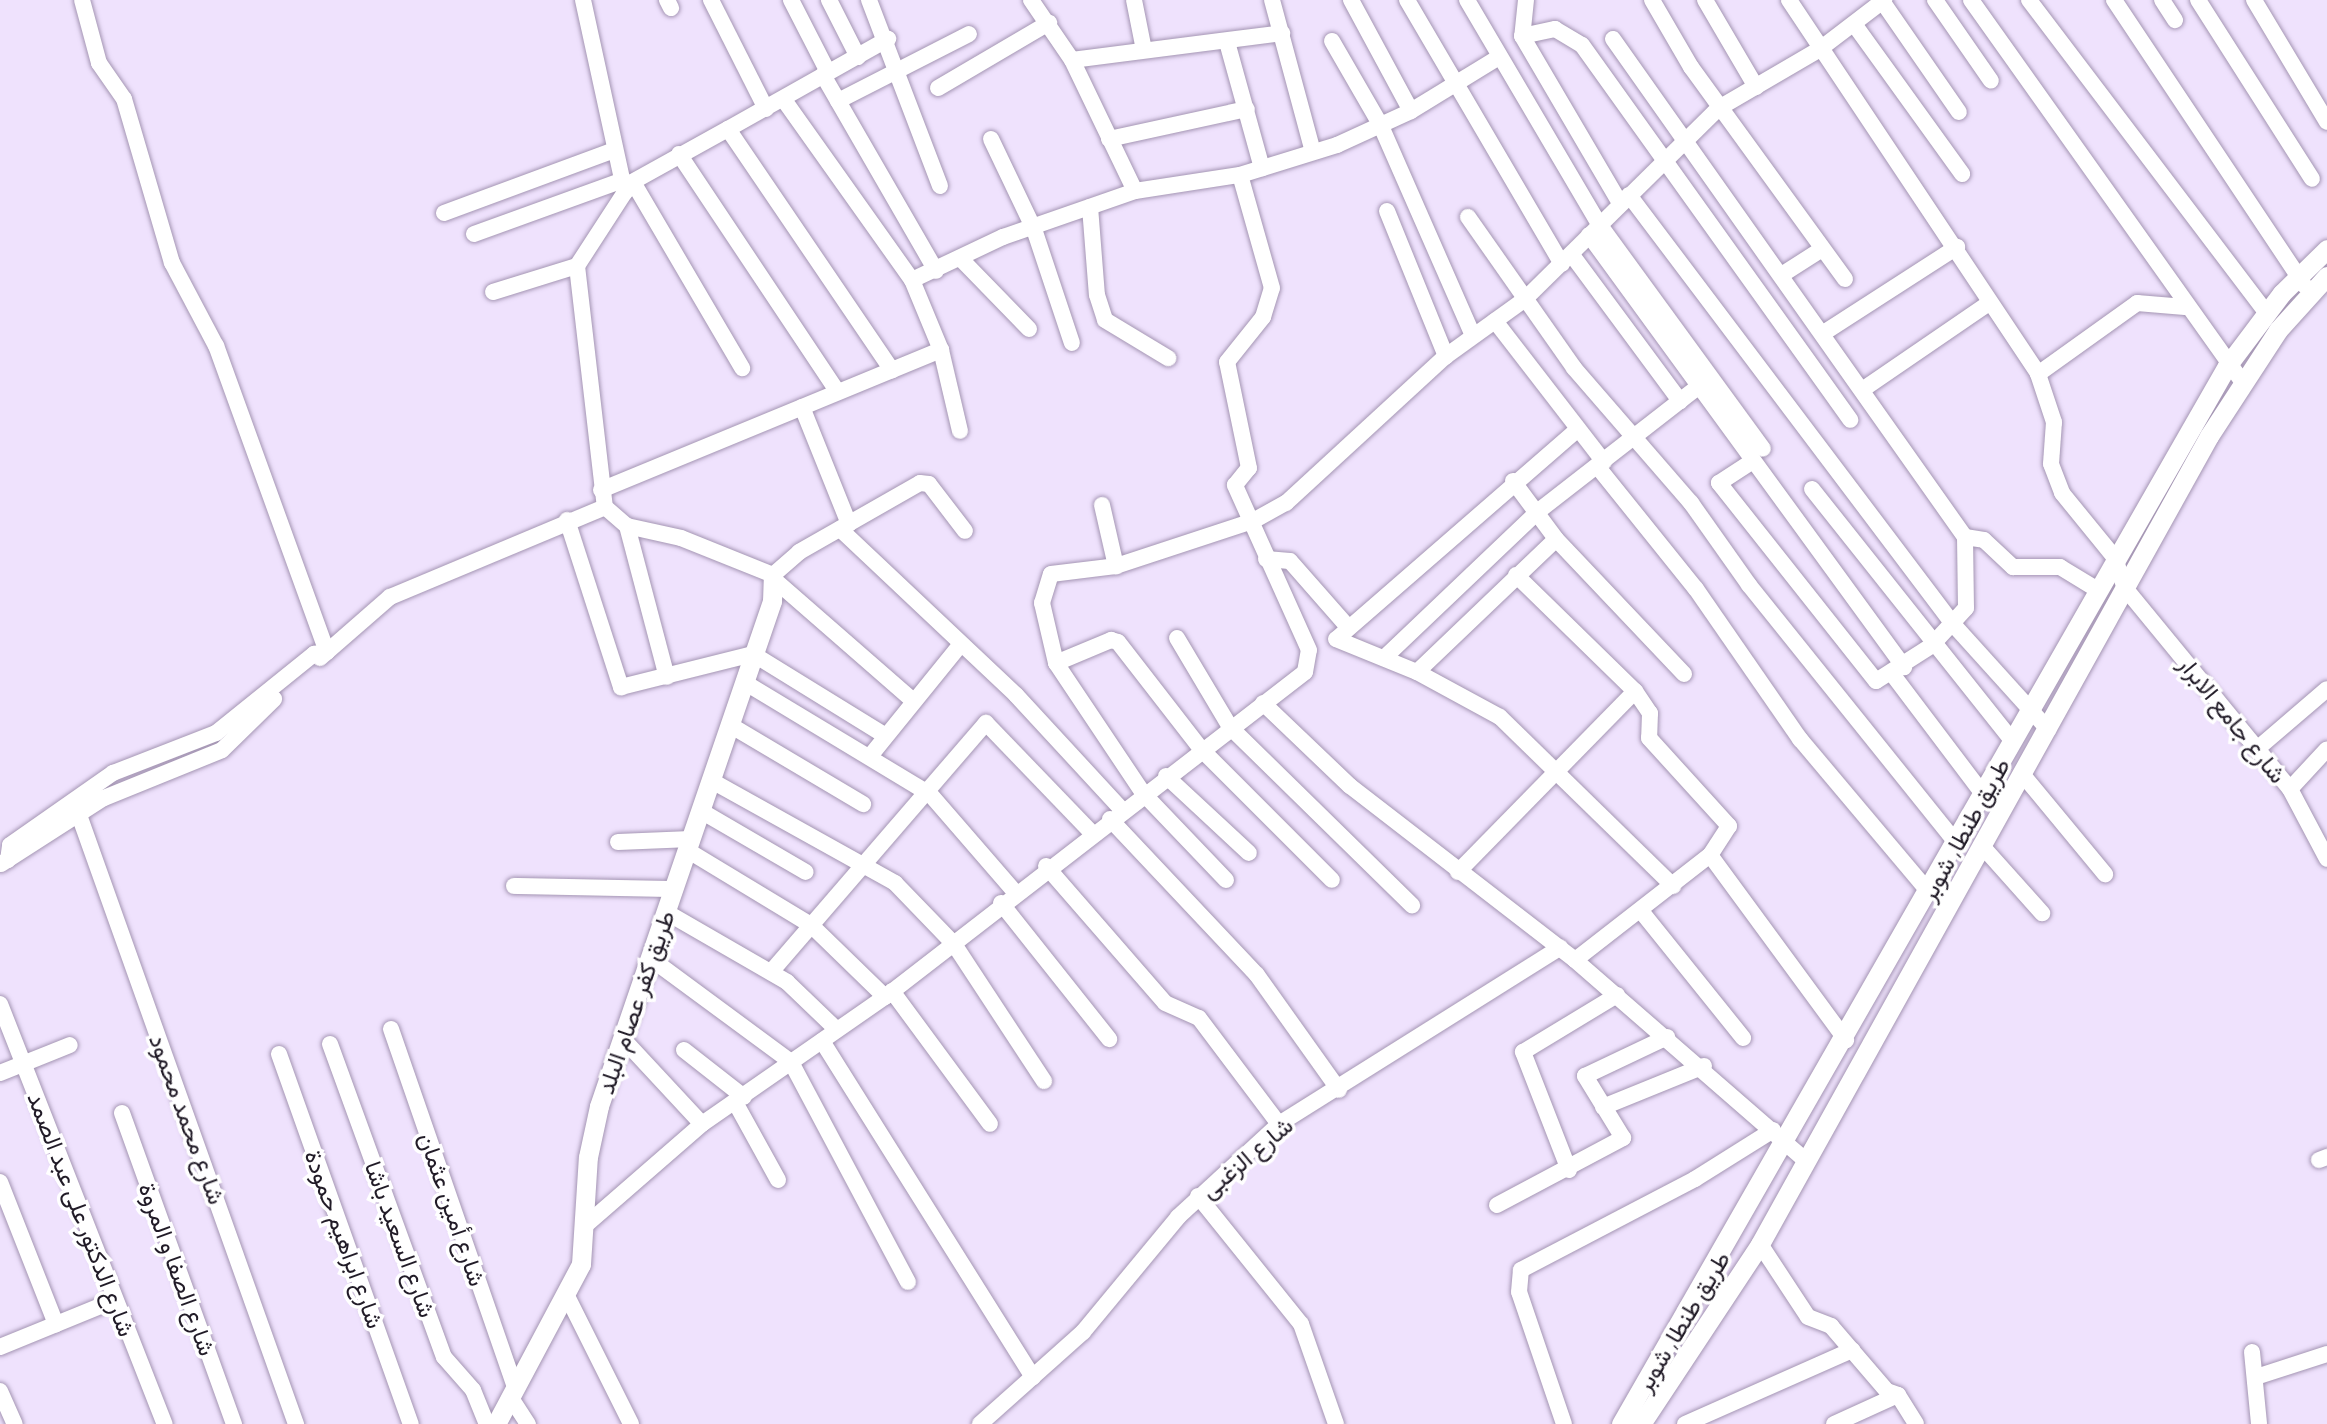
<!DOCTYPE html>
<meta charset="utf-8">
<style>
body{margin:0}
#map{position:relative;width:2327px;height:1424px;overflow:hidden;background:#efe2fd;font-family:Barlow,Vazirmatn,sans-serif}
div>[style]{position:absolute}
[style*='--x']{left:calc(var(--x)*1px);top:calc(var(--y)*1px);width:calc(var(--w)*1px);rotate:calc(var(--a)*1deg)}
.roads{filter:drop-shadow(0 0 2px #a495b3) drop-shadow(0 0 2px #a495b3)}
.minor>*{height:16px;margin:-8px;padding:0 8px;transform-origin:8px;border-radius:8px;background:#fff}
.tertiary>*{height:19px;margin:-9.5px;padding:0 9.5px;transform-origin:9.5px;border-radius:9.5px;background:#fff}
span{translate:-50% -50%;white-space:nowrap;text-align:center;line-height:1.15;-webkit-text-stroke:7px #fff;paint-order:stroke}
.street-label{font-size:24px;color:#211b27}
</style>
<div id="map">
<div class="roads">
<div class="minor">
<div style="--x:583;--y:0;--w:197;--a:77.7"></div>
<div style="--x:625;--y:192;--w:88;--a:123"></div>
<div style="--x:577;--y:266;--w:243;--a:83.4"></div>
<div style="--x:605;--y:507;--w:29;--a:41"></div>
<div style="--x:627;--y:526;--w:55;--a:12.5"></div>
<div style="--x:681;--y:538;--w:99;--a:21.9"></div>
<div style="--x:773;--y:575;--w:35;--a:-41"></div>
<div style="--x:799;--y:552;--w:139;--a:-29.7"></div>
<div style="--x:920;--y:483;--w:9;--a:6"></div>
<div style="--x:929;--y:484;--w:59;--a:52.5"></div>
<div style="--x:667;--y:0;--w:9;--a:63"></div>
<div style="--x:711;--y:0;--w:122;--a:63.2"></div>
<div style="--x:791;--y:0;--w:81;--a:62.8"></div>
<div style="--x:829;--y:0;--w:64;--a:63"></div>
<div style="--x:869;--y:0;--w:199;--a:69.1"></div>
<div style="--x:1031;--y:0;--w:73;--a:55.7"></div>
<div style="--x:1072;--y:60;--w:145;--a:64.3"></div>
<div style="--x:1134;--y:0;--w:51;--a:78.7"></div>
<div style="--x:1272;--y:0;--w:157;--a:74.9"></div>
<div style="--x:1351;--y:0;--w:126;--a:61.6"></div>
<div style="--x:1407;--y:0;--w:306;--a:59.6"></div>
<div style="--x:1467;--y:0;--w:260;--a:59.5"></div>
<div style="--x:1599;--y:224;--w:278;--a:53.9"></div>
<div style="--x:1526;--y:0;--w:36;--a:96"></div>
<div style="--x:1522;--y:36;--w:194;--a:59.6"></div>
<div style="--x:1652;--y:0;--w:78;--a:59.8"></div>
<div style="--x:1691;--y:67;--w:262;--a:54"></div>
<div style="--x:1705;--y:0;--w:101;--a:59.6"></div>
<div style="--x:1789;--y:0;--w:449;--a:56.3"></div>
<div style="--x:2038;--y:374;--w:51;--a:71.6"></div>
<div style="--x:2054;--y:422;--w:42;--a:94.1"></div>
<div style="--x:2051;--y:464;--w:31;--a:69"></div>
<div style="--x:2062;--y:493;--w:84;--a:50.8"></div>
<div style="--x:2115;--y:558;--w:32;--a:72"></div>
<div style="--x:2125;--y:588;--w:260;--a:50.6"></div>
<div style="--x:2290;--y:789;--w:79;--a:62.1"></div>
<div style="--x:1935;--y:0;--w:98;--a:55.3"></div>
<div style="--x:1971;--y:0;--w:468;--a:54.6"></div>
<div style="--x:2029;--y:0;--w:392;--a:52.8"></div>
<div style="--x:2114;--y:0;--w:343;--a:56.3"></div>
<div style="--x:2162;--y:0;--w:24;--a:57"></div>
<div style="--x:2198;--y:0;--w:212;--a:57.5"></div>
<div style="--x:2254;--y:0;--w:142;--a:59.1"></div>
<div style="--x:1882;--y:1;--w:135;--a:55.3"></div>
<div style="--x:1854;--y:24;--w:185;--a:54.2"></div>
<div style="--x:1522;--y:36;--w:34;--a:-12"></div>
<div style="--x:1555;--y:29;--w:31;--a:31"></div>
<div style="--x:1582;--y:45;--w:461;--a:54.4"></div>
<div style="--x:1613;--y:39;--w:610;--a:54.75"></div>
<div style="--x:1965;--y:537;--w:71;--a:89.2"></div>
<div style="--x:1966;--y:608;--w:52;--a:132.6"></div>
<div style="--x:1931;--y:646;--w:65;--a:147.5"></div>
<div style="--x:1876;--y:681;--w:253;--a:-128.4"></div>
<div style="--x:1719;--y:483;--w:38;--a:-33"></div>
<div style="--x:1332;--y:41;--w:98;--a:60"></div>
<div style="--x:1381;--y:126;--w:229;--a:66.3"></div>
<div style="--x:1227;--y:42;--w:131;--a:74.5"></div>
<div style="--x:1072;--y:60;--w:212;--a:-7.3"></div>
<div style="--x:823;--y:75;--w:226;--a:60"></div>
<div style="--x:938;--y:88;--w:129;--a:-30.4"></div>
<div style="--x:784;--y:100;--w:221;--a:54.6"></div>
<div style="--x:912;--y:280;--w:76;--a:67.5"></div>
<div style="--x:941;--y:350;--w:83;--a:76.8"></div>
<div style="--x:838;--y:101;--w:147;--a:-27.1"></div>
<div style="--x:728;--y:129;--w:184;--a:-29.4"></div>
<div style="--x:991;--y:139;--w:100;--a:64.5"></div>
<div style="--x:1034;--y:229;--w:120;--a:71.6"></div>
<div style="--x:1109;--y:139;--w:141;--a:-12.3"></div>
<div style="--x:679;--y:154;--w:285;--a:56.3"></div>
<div style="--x:633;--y:182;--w:216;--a:59.6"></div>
<div style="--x:625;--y:186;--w:118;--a:-29"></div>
<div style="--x:728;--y:129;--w:292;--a:55.8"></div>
<div style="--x:1629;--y:195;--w:538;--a:52.94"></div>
<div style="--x:1953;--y:624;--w:142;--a:47.9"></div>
<div style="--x:1090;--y:207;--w:88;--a:85.5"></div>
<div style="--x:1097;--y:295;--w:26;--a:72"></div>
<div style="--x:1105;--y:320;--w:74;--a:31.1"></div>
<div style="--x:1387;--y:211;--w:157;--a:67.9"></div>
<div style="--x:444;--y:213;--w:181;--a:-20.3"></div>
<div style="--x:1468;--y:217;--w:184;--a:54.9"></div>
<div style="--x:1574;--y:368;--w:179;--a:49.1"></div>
<div style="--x:1691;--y:503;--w:100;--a:54.7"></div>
<div style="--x:1749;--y:585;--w:330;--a:51.2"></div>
<div style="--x:474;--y:234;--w:158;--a:-19.9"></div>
<div style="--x:1589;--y:235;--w:535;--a:53.9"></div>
<div style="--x:1572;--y:255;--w:182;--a:53.5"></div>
<div style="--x:960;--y:258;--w:99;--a:45.8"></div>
<div style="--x:1783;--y:274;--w:46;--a:-32.7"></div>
<div style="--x:912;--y:280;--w:101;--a:-25.3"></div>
<div style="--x:1003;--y:237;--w:140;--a:-19.2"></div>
<div style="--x:1135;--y:191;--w:106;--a:-8.7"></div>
<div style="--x:1240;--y:175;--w:102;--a:-17.2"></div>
<div style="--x:1337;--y:145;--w:81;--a:-24.7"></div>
<div style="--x:1411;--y:111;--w:103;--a:-31.5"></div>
<div style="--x:493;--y:292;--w:88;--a:-17.2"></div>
<div style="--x:1495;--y:321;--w:178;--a:52.3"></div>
<div style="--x:1822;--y:334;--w:161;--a:-32.8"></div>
<div style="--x:2038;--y:374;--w:122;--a:-35.6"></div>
<div style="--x:2137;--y:303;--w:48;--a:4.8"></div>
<div style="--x:1862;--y:390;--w:154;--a:-34.4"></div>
<div style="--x:802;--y:407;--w:126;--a:68.1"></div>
<div style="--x:1578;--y:429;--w:320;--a:139"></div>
<div style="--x:1336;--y:639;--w:87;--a:22.2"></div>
<div style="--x:1417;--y:672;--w:94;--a:28.5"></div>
<div style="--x:1500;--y:717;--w:242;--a:44.3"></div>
<div style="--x:1597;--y:466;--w:158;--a:51.2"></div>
<div style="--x:1696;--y:589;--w:183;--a:55.3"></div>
<div style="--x:1800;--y:739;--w:199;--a:49.9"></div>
<div style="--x:1513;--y:481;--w:72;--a:53.4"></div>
<div style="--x:1556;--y:539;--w:186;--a:46.5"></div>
<div style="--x:1812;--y:489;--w:323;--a:51.5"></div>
<div style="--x:601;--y:490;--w:368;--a:-22.4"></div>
<div style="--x:1102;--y:505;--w:63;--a:77.1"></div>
<div style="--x:567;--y:520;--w:176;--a:72.1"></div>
<div style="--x:621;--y:687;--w:136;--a:-14"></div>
<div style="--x:753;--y:654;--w:154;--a:31.7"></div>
<div style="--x:627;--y:526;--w:156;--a:75.2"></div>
<div style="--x:840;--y:529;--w:242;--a:43.3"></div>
<div style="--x:1016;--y:695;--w:156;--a:47.3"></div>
<div style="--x:1965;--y:537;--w:19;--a:9"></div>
<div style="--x:1984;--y:540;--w:40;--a:43"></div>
<div style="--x:2013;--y:567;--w:47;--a:0"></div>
<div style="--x:2060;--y:567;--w:44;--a:31.2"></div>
<div style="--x:1266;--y:559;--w:24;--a:5"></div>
<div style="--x:1290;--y:561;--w:88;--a:48.7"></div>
<div style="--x:1516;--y:575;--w:166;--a:44.3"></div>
<div style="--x:1635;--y:691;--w:27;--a:56"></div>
<div style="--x:1650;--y:713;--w:25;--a:92"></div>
<div style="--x:1649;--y:738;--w:119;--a:47.7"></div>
<div style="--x:1729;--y:826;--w:35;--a:123"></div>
<div style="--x:1710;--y:855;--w:171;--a:142.1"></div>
<div style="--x:777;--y:582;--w:178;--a:41.1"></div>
<div style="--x:1177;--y:638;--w:104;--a:59.2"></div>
<div style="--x:1230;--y:727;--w:255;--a:44.4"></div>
<div style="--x:320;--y:658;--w:93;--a:-41.1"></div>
<div style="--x:390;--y:597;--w:233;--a:-22.7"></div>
<div style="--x:1384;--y:658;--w:210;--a:-43.6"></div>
<div style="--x:1536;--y:513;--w:205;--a:-37.9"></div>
<div style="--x:1056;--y:663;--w:60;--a:-22.7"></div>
<div style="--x:1111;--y:640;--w:7;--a:16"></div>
<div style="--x:1118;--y:642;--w:135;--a:52.2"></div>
<div style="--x:1201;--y:749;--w:185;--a:45"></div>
<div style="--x:1417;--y:672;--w:192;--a:-43.7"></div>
<div style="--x:1893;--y:675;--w:149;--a:52.9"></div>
<div style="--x:744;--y:682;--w:217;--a:31.1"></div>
<div style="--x:930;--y:794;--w:130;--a:49.1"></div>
<div style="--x:1263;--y:703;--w:120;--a:43.7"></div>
<div style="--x:1350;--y:786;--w:284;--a:37.7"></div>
<div style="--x:1575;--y:960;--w:305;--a:41"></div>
<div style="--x:730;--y:725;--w:155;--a:30.7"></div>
<div style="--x:2257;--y:749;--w:92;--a:-40.6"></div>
<div style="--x:871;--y:755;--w:141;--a:-51"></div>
<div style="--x:2023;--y:775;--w:129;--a:50.4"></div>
<div style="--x:1166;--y:776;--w:113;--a:42.9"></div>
<div style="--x:712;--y:781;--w:210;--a:29.1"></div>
<div style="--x:895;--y:883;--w:85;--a:46"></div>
<div style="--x:954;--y:944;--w:164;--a:56.7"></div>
<div style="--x:2290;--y:789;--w:54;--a:-47.2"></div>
<div style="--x:701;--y:811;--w:121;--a:30.2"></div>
<div style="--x:79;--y:815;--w:647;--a:70.39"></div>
<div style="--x:1110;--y:819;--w:214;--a:46.7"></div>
<div style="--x:1257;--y:975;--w:141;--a:54.5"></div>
<div style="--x:618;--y:842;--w:73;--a:-2.4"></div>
<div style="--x:1983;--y:847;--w:89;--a:48.2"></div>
<div style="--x:687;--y:850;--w:145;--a:31.2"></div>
<div style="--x:811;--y:925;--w:103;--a:44.2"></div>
<div style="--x:1710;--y:855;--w:230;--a:53.7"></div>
<div style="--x:8;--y:860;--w:15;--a:-82"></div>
<div style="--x:10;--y:845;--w:126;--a:-35"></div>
<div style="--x:113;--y:773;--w:110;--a:-21.2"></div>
<div style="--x:216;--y:733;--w:126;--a:-38.9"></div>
<div style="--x:314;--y:654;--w:13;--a:-9"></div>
<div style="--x:327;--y:652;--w:326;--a:-109.9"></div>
<div style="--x:216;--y:346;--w:94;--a:-117.9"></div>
<div style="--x:172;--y:263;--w:171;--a:-106.3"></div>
<div style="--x:124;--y:99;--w:44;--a:-124.8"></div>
<div style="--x:99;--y:63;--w:65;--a:-105.1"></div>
<div style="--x:1;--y:864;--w:122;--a:-32.7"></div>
<div style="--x:104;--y:798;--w:127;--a:-22.1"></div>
<div style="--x:222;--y:750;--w:73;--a:-44.4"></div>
<div style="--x:1046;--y:866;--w:181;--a:49"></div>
<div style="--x:1165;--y:1003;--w:37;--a:24"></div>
<div style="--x:1199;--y:1018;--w:133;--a:53"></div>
<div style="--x:1458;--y:872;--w:253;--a:-45.6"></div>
<div style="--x:1226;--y:880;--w:120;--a:-133.7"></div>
<div style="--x:1143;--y:793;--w:156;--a:-123.8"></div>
<div style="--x:1056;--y:663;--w:62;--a:-103.1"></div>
<div style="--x:1042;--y:603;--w:30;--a:-73"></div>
<div style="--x:1051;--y:574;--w:65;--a:-7"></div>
<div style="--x:1116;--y:566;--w:144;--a:-18.2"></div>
<div style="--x:1253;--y:521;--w:38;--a:-29"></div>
<div style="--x:1286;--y:503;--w:217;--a:-42.6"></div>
<div style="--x:1446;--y:356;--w:96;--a:-35.7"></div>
<div style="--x:1524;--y:300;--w:274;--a:-44.6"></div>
<div style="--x:1719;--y:108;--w:117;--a:-30.3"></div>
<div style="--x:1820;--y:49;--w:81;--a:-37.4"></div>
<div style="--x:514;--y:886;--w:160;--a:1.1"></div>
<div style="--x:1001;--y:903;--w:174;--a:51.5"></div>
<div style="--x:1641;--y:911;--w:163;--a:51.2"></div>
<div style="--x:666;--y:912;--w:140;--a:30"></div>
<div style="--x:787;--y:982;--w:69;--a:43.8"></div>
<div style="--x:650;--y:958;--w:175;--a:36.4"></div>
<div style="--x:791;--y:1062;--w:249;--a:62"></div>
<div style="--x:771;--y:972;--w:329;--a:-49.2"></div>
<div style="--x:986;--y:723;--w:151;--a:46.1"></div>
<div style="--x:892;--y:991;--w:165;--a:53.6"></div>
<div style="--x:0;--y:1004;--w:451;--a:68.6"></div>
<div style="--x:391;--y:1029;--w:381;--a:70.9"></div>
<div style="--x:623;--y:1039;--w:116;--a:47.1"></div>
<div style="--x:822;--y:1041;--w:397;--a:57.9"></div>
<div style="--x:330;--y:1044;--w:333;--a:70"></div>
<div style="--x:444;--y:1357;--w:44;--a:48.7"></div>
<div style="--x:473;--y:1390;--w:37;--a:68"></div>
<div style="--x:684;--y:1050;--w:76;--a:38.1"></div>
<div style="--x:279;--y:1054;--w:393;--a:70.4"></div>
<div style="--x:0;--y:1073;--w:75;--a:-21.8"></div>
<div style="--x:735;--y:1102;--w:89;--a:61.1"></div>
<div style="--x:1603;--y:1107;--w:109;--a:-22.1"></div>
<div style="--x:122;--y:1113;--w:331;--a:70.2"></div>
<div style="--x:2319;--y:1160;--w:9;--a:-21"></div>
<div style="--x:1569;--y:1170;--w:127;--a:-111.3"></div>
<div style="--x:1523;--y:1052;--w:110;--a:-31.2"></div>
<div style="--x:0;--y:1182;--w:153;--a:68.5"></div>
<div style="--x:1198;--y:1196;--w:164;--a:51.2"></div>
<div style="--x:1301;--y:1324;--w:106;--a:70.7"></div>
<div style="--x:1497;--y:1205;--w:143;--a:-28"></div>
<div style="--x:1623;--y:1138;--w:73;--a:-121.5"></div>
<div style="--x:1585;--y:1076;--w:91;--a:-25.4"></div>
<div style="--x:587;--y:1224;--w:152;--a:-41"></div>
<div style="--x:702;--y:1124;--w:223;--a:-34.8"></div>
<div style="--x:885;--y:997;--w:531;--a:-37.73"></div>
<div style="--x:1305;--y:672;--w:22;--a:-80"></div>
<div style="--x:1309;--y:650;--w:181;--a:-114.2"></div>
<div style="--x:1235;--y:485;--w:22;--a:-51"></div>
<div style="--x:1249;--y:468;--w:108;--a:-101.7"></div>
<div style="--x:1227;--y:362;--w:58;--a:-51.3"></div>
<div style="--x:1263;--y:317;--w:30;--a:-73"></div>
<div style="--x:1272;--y:288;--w:117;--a:-105.8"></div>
<div style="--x:1760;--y:1244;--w:87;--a:56.7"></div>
<div style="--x:1808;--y:1317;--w:25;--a:21"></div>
<div style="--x:1831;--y:1326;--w:86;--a:49.3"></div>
<div style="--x:1887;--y:1391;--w:12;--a:20"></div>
<div style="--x:1898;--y:1395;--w:34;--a:58"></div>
<div style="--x:567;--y:1296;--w:143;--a:63.4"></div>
<div style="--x:0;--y:1347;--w:124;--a:-22.2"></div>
<div style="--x:2252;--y:1352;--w:72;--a:84.4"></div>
<div style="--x:2256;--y:1377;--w:75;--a:-17.9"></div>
<div style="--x:0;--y:1391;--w:36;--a:66"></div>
<div style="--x:511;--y:1398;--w:31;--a:57"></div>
<div style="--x:980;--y:1424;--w:138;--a:-41.8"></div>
<div style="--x:1083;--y:1332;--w:149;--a:-50.4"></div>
<div style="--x:1178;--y:1217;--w:137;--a:-42.6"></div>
<div style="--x:1279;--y:1124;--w:332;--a:-32.1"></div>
<div style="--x:1564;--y:1424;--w:139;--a:-108.8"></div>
<div style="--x:1519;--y:1292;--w:22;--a:-85"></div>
<div style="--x:1521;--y:1270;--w:196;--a:-27.6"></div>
<div style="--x:1695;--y:1179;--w:92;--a:-32.1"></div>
<div style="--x:1685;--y:1424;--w:183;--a:-23.9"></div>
<div style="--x:1834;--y:1424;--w:70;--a:-24.4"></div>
</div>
<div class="tertiary">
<div style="--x:496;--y:1424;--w:181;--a:-62"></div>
<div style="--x:581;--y:1264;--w:107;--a:-86.3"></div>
<div style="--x:588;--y:1157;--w:52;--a:-77.8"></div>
<div style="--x:599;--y:1106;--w:534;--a:-71.09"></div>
<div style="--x:772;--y:601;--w:26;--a:-88"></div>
<div style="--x:1621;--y:1424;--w:1219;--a:-60.2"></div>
<div style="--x:2227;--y:366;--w:91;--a:-53"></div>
<div style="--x:2282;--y:293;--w:63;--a:-44.4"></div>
<div style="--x:1641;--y:1424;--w:216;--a:-56.5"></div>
<div style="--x:1760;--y:1244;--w:924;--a:-60.94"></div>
<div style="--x:2209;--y:436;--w:126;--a:-56.9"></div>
<div style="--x:2278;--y:330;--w:73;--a:-47.8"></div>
</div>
</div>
<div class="street-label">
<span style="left:2233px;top:719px;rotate:51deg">شارع جامع الابرار</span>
<span style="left:1964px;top:829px;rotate:-61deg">طريق طنطا, شوبر</span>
<span style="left:635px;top:1002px;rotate:-71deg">طريق كفر عصام البلد</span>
<span style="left:188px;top:1119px;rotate:70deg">شارع محمد محمود</span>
<span style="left:1246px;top:1157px;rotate:-40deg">شارع الزغبى</span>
<span style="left:453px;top:1209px;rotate:71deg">شارع أمين عثمان</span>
<span style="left:82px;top:1214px;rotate:69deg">شارع الدكتور على عبد الصمد</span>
<span style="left:345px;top:1239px;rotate:70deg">شارع ابراهيم حمودة</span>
<span style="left:401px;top:1239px;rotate:70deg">شارع السعيد باشا</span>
<span style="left:178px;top:1269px;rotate:70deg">شارع الصفا و المروة</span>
<span style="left:1682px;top:1321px;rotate:-59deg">طريق طنطا, شوبر</span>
</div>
</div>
